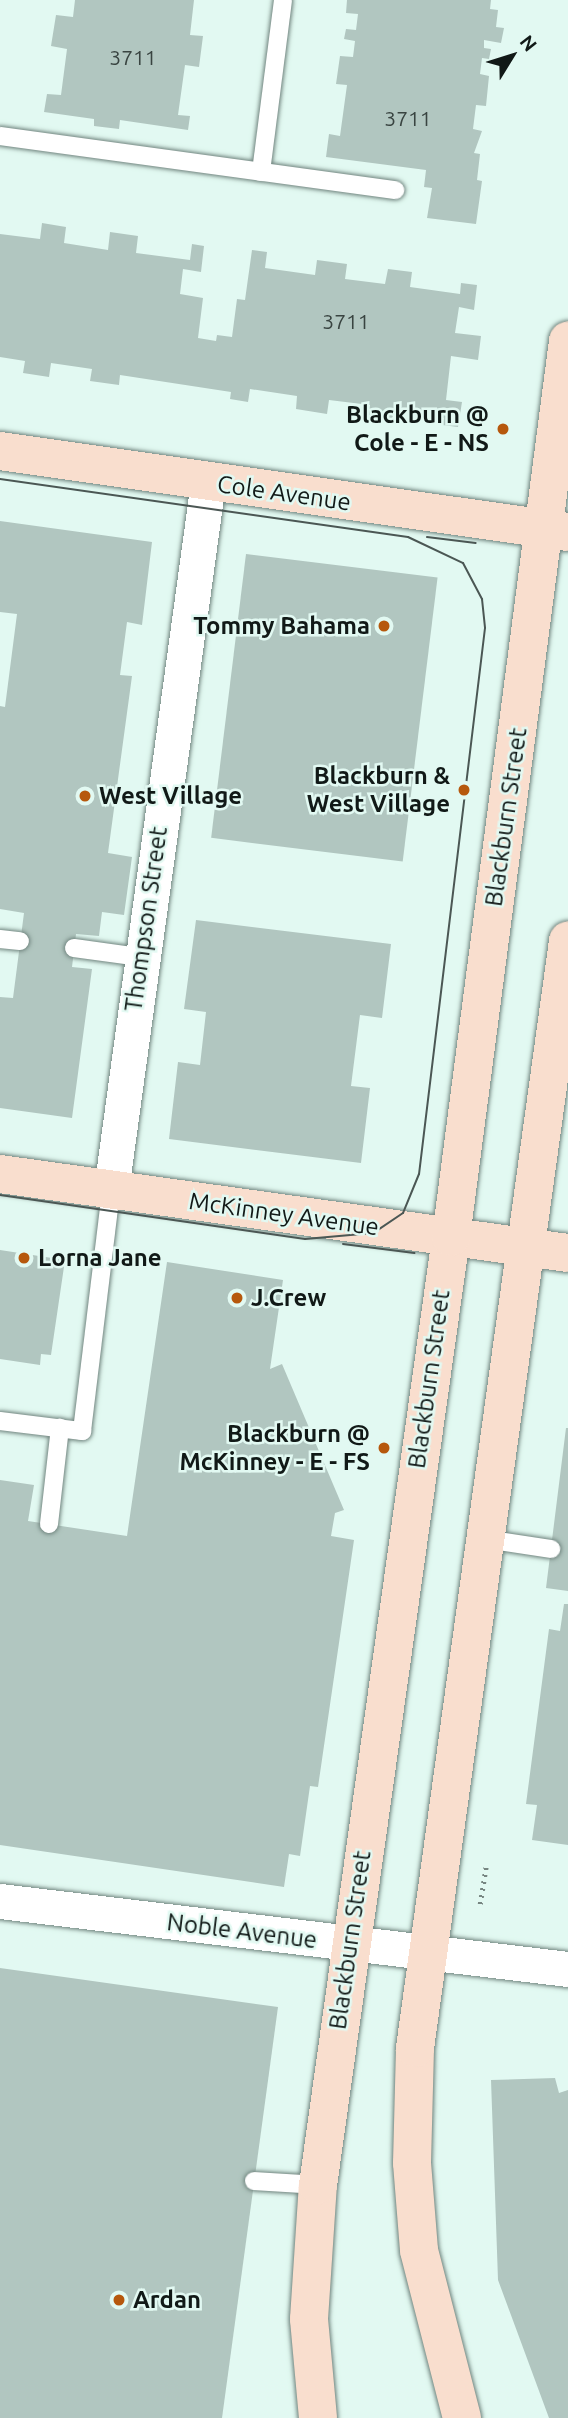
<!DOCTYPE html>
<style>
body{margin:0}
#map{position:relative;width:568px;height:2418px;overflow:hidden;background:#e2f9f2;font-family:Ubuntu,sans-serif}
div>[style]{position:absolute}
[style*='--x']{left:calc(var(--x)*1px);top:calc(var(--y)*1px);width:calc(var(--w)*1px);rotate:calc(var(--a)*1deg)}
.building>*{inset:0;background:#b1c6c0;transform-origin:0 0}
.path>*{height:4.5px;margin-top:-2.25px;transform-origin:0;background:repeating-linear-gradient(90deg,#768581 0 2px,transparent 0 7px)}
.roads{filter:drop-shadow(0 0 2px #71857f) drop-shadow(0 0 2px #71857f)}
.lane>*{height:18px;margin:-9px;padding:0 9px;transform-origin:9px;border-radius:9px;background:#fff}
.street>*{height:35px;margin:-17.5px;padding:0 17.5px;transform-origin:17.5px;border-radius:17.5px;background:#fff}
.secondary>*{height:38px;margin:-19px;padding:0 19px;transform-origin:19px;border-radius:19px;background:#f9dece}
.tram>*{height:2px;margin:-1px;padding:0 1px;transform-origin:1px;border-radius:1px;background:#4b5754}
.dots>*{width:19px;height:19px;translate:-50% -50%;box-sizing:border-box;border:4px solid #e2f9f2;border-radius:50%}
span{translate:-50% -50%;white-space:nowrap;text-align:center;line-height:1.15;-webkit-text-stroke:5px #e2f9f2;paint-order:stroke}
.number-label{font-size:21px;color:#394441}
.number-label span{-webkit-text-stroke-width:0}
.poi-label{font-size:24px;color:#111917;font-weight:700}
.right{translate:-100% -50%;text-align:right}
.left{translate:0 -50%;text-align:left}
.street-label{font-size:24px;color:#111917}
.north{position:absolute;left:477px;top:21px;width:70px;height:70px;-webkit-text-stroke:5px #e2f9f2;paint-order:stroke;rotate:52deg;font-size:19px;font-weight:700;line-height:28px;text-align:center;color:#111917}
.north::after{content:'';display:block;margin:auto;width:24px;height:32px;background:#111917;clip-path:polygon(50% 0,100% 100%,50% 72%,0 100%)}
</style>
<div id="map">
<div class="building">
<div style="clip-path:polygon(75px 0,194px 0,190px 35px,203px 36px,199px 67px,185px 65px,178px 115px,190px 116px,188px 130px,120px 120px,119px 129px,94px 126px,94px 119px,44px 112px,47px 94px,61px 95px,67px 49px,51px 46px,56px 15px,73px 17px)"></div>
<div style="clip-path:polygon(347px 0,491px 0,490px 9px,498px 10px,496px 27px,504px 28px,501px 43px,484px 40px,484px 48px,491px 49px,489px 59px,482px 58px,480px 74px,489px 76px,486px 106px,476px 105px,473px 129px,482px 131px,474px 153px,480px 154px,477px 180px,482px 181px,476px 224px,427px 218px,432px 188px,424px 187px,426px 170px,326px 157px,329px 134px,340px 136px,347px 85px,336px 84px,340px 56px,353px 57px,355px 41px,344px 39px,346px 29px,356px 30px,358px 14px,346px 13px)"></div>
<div style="clip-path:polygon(42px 223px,66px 227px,64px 243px,108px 250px,110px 232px,138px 236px,136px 253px,190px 260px,192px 244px,204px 246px,201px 272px,183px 269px,180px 294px,203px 298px,198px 338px,216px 341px,217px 335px,232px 337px,237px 299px,245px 300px,252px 250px,267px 252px,265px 268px,315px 275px,317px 260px,347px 264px,345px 279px,385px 284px,388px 269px,412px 272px,410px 287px,460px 294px,461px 283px,477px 285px,474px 310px,459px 307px,455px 333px,481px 336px,478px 360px,451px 356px,446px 400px,462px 402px,458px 427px,442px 425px,444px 418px,422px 415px,423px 411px,394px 407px,392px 421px,368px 417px,370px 405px,329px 400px,327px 414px,296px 409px,297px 396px,250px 389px,248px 402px,230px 399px,231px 392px,120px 375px,119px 385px,90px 381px,92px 369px,51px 363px,49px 377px,23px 373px,25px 361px,0 357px,0 234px,40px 239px)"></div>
<div style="clip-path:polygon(0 521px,152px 542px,142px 625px,127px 622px,120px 675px,132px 676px,108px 853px,132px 857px,124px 915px,102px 912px,99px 936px,76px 934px,72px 967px,92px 969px,72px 1118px,0 1108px,0 997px,13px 998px,24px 913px,0 909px,0 706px,5px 707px,17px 614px,0 612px)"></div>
<div style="left:246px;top:554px;width:193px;height:286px;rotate:7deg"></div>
<div style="clip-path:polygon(196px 920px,391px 944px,382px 1018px,360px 1015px,351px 1086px,370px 1088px,361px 1163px,169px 1139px,178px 1062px,200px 1065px,206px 1012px,184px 1009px)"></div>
<div style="clip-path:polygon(0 1250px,65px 1260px,51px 1355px,41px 1354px,40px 1365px,0 1359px)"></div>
<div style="clip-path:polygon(167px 1262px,283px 1280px,270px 1369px,282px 1364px,344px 1510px,335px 1513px,331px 1536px,354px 1540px,318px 1787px,310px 1786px,300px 1856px,289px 1854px,284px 1887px,0 1845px,0 1480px,34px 1485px,28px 1521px,127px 1536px)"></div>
<div style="clip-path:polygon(566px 1428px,568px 1428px,568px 1591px,546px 1588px)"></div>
<div style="clip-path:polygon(564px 1604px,568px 1604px,568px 1845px,532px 1840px,537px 1805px,526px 1804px,549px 1629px,560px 1631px)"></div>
<div style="clip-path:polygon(0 1968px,278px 2007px,222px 2418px,0 2418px)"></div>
<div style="clip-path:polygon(555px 2078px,559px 2093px,568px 2090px,568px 2418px,549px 2418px,498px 2280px,491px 2080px)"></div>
</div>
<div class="path">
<div style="--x:480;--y:1904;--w:39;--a:-81"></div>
</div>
<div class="roads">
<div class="lane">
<div style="--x:0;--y:136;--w:399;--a:7.8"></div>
<div style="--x:261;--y:172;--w:173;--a:-82.7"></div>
<div style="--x:0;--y:939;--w:20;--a:6"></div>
<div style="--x:74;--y:948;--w:67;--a:7.8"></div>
<div style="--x:0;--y:1421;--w:83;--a:7"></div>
<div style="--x:82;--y:1431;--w:243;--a:-83.1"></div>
<div style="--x:49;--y:1524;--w:97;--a:-83.5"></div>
<div style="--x:485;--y:1539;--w:67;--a:8.6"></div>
<div style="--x:254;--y:2181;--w:64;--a:3.6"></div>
</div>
<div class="street">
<div style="--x:111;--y:1190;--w:715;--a:-82.2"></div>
<div style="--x:0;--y:1901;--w:572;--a:6.83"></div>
</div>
<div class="secondary">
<div style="--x:0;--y:451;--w:574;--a:8.12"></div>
<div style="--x:0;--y:1174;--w:573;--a:7.92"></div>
<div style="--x:318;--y:2418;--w:99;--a:-95.2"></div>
<div style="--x:309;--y:2319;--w:134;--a:-86.2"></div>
<div style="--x:318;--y:2185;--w:957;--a:-82.01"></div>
<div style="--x:451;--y:1237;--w:904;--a:-82.56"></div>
<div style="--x:462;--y:2418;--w:173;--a:-104.4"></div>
<div style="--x:419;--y:2250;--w:87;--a:-94.6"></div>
<div style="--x:412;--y:2163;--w:115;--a:-88.5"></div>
<div style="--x:415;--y:2048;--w:1118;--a:-82.13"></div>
</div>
</div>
<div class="tram">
<div style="--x:0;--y:479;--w:412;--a:8.1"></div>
<div style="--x:408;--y:537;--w:61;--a:25.3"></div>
<div style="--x:463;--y:563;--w:41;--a:62.2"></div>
<div style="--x:482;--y:599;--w:29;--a:84"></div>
<div style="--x:485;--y:628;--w:550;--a:96.89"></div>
<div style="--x:419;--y:1174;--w:42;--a:112.3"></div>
<div style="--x:403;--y:1213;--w:36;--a:146"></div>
<div style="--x:373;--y:1233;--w:68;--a:175"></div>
<div style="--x:305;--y:1239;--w:308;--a:-171.8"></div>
<div style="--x:427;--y:537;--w:49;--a:7"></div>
<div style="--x:343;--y:1244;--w:72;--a:7.2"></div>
</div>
<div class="dots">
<div style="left:503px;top:429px;background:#b6580d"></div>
<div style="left:384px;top:626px;background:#b6580d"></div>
<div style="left:464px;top:790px;background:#b6580d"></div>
<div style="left:85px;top:796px;background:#b6580d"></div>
<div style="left:24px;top:1258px;background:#b6580d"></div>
<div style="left:237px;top:1298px;background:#b6580d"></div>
<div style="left:384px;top:1448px;background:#b6580d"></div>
<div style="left:119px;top:2300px;background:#b6580d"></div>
</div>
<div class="number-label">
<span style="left:133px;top:57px">3711</span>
<span style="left:408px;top:118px">3711</span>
<span style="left:346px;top:321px">3711</span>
</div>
<div class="poi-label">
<span class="right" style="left:489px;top:429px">Blackburn @<br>Cole - E - NS</span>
<span class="right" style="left:370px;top:626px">Tommy Bahama</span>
<span class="right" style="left:450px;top:790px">Blackburn &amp;<br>West Village</span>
<span class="left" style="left:99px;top:796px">West Village</span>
<span class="left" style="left:38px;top:1258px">Lorna Jane</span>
<span class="left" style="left:251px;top:1298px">J.Crew</span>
<span class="right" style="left:370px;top:1448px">Blackburn @<br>McKinney - E - FS</span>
<span class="left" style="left:133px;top:2300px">Ardan</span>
</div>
<div class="street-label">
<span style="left:284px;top:493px;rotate:8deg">Cole Avenue</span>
<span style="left:506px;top:817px;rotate:-82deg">Blackburn Street</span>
<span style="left:146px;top:919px;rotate:-82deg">Thompson Street</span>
<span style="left:284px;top:1214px;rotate:8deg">McKinney Avenue</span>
<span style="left:429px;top:1379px;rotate:-82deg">Blackburn Street</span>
<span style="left:242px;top:1931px;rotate:7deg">Noble Avenue</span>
<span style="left:350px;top:1940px;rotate:-82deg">Blackburn Street</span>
</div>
<div class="north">N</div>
</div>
